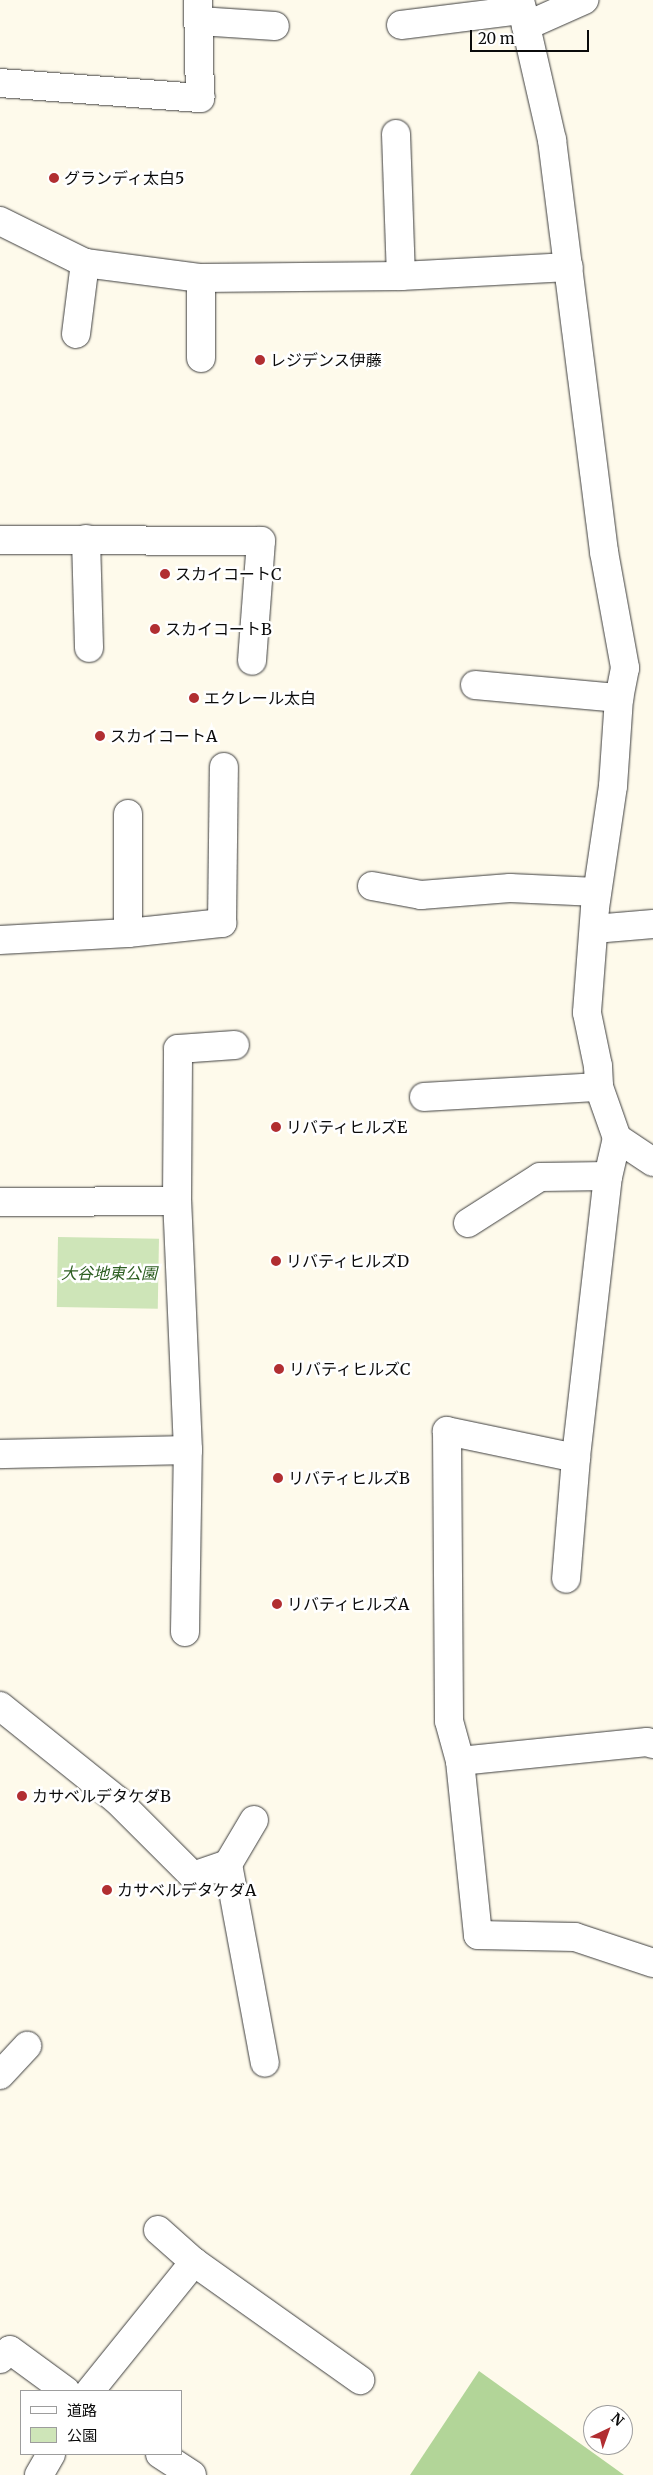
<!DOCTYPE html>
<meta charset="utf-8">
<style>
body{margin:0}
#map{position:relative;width:653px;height:2475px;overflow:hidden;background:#fefaeb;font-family:Merriweather,"Noto Sans JP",serif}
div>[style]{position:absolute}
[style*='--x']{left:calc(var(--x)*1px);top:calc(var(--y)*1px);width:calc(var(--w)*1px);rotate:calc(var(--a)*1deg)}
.green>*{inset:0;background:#cee5b8;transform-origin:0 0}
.forest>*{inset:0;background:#b2d598}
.roads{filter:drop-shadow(0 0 1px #3e3e3e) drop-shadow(0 0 1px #3e3e3e)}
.street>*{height:28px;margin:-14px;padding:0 14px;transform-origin:14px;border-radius:14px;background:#fff}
.dots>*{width:14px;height:14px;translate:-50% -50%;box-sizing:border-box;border:2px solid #fff;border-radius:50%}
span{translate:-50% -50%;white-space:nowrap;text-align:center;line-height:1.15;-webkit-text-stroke:5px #fff;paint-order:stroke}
.poi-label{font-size:16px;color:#0b0b0b}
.left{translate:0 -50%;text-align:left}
.park-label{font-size:16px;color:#2c5e21;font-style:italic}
.legend{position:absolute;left:20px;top:2390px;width:162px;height:65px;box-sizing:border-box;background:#fff;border:1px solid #9d9d9d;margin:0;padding:6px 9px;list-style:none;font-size:15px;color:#0b0b0b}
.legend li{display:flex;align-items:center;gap:10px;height:25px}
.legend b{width:25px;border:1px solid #9d9d9d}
.north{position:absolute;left:583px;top:2405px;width:50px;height:50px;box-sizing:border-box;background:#fff;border:1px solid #9d9d9d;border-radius:50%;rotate:42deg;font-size:14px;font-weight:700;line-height:20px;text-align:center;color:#0b0b0b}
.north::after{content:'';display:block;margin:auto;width:18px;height:22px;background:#b12e31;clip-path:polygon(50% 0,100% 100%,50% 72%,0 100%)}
.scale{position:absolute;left:470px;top:30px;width:119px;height:22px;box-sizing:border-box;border:2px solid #0b0b0b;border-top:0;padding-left:6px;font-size:15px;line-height:18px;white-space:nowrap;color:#0b0b0b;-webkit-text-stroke:4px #fff;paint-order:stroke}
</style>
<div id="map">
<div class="green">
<div style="left:58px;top:1237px;width:101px;height:70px;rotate:1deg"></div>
</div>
<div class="forest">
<div style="clip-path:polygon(479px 2371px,624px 2475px,410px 2475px)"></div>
</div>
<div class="roads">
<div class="street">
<div style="--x:520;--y:0;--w:144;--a:77.1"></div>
<div style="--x:552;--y:140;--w:415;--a:82.8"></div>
<div style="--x:604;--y:552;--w:118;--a:79.7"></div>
<div style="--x:625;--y:668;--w:31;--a:101"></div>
<div style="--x:619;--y:698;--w:88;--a:93.9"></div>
<div style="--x:613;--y:786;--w:123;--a:98.4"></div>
<div style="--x:595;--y:908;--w:105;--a:94.4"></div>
<div style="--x:587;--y:1013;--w:54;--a:78.3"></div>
<div style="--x:598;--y:1066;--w:21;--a:87"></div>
<div style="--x:599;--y:1087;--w:54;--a:70.6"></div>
<div style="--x:617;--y:1138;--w:39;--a:103"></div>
<div style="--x:608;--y:1176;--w:284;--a:96.5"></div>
<div style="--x:576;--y:1458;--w:121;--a:94.7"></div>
<div style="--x:199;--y:21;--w:76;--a:3.8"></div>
<div style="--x:401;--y:25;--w:122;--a:-7.1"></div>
<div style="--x:526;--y:26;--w:64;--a:-24.1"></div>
<div style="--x:0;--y:83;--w:201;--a:4.3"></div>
<div style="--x:200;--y:98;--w:98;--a:-91.2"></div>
<div style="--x:396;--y:134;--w:142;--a:88"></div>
<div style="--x:0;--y:221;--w:95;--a:26.3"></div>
<div style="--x:85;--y:263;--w:117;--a:7.4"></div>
<div style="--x:201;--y:278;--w:200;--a:-0.6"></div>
<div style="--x:401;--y:276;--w:168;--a:-3.1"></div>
<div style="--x:201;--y:278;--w:80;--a:90"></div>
<div style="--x:76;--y:334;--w:72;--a:-82.8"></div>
<div style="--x:86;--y:539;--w:109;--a:88.4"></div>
<div style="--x:0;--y:540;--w:261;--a:0.2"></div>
<div style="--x:261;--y:541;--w:120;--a:94.3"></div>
<div style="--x:475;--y:685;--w:145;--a:5.2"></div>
<div style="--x:128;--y:814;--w:119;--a:90"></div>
<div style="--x:372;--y:886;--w:50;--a:10.4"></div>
<div style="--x:421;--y:895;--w:89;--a:-4.5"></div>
<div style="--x:510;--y:888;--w:87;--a:2.6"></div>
<div style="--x:594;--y:929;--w:59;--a:-4.8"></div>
<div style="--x:0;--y:940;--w:128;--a:-3.1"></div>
<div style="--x:128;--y:933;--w:95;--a:-6.1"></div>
<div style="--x:222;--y:923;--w:156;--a:-89.3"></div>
<div style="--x:424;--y:1097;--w:175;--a:-3.3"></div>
<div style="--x:617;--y:1138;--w:43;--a:33.7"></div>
<div style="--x:0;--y:1202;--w:177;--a:-0.3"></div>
<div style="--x:468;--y:1223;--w:85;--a:-32.6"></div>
<div style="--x:540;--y:1177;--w:68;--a:-0.8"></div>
<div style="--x:0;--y:1454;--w:188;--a:-1.2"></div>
<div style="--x:576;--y:1458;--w:132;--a:-168.2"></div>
<div style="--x:447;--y:1431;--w:290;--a:89.6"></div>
<div style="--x:449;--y:1721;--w:41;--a:74.6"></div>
<div style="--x:460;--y:1761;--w:175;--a:84.1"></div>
<div style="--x:478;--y:1935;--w:97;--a:1.2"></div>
<div style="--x:575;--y:1937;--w:82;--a:18.4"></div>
<div style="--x:185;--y:1632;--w:182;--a:-89.1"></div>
<div style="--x:188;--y:1450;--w:249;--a:-92.5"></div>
<div style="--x:177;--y:1201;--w:152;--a:-89.6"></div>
<div style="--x:178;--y:1049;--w:57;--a:-4"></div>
<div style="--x:0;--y:1706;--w:150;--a:38.8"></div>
<div style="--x:117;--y:1800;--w:107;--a:45"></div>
<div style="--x:193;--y:1876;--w:37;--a:-19"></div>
<div style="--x:228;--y:1864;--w:51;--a:-59.4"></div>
<div style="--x:460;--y:1761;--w:188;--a:-5.8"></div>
<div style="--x:647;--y:1742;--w:6;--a:18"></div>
<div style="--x:228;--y:1864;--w:202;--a:79.5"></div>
<div style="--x:0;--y:2075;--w:40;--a:-47"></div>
<div style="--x:158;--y:2230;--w:48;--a:41.6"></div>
<div style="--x:194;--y:2262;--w:204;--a:35.4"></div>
<div style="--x:0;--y:2359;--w:13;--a:-42"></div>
<div style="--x:10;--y:2350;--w:69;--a:36.2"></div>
<div style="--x:90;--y:2391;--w:166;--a:-51.1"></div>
<div style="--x:160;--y:2454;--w:38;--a:33"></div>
<div style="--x:39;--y:2475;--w:24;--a:-60"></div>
</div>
</div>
<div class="dots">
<div style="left:54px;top:178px;background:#b12e31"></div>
<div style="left:260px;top:360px;background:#b12e31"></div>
<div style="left:165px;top:574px;background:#b12e31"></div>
<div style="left:155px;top:629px;background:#b12e31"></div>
<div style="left:194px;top:698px;background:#b12e31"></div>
<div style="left:100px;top:736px;background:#b12e31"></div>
<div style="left:276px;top:1127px;background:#b12e31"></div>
<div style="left:276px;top:1261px;background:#b12e31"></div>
<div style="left:279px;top:1369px;background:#b12e31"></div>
<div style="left:278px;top:1478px;background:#b12e31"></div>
<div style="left:277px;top:1604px;background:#b12e31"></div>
<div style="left:22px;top:1796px;background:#b12e31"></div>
<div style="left:107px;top:1890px;background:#b12e31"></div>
</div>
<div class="poi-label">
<span class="left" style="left:64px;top:178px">グランディ太白5</span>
<span class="left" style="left:270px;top:360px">レジデンス伊藤</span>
<span class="left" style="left:175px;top:574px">スカイコートC</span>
<span class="left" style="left:165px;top:629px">スカイコートB</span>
<span class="left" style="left:204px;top:698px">エクレール太白</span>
<span class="left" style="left:110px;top:736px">スカイコートA</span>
<span class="left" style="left:286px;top:1127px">リバティヒルズE</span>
<span class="left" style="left:286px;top:1261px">リバティヒルズD</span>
<span class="left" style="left:289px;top:1369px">リバティヒルズC</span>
<span class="left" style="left:288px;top:1478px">リバティヒルズB</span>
<span class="left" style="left:287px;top:1604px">リバティヒルズA</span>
<span class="left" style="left:32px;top:1796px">カサベルデタケダB</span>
<span class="left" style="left:117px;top:1890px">カサベルデタケダA</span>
</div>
<div class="park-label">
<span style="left:109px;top:1273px">大谷地東公園</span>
</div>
<ul class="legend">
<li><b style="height:6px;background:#fff"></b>道路</li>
<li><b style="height:14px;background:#cee5b8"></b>公園</li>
</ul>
<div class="north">N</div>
<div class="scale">20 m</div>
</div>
